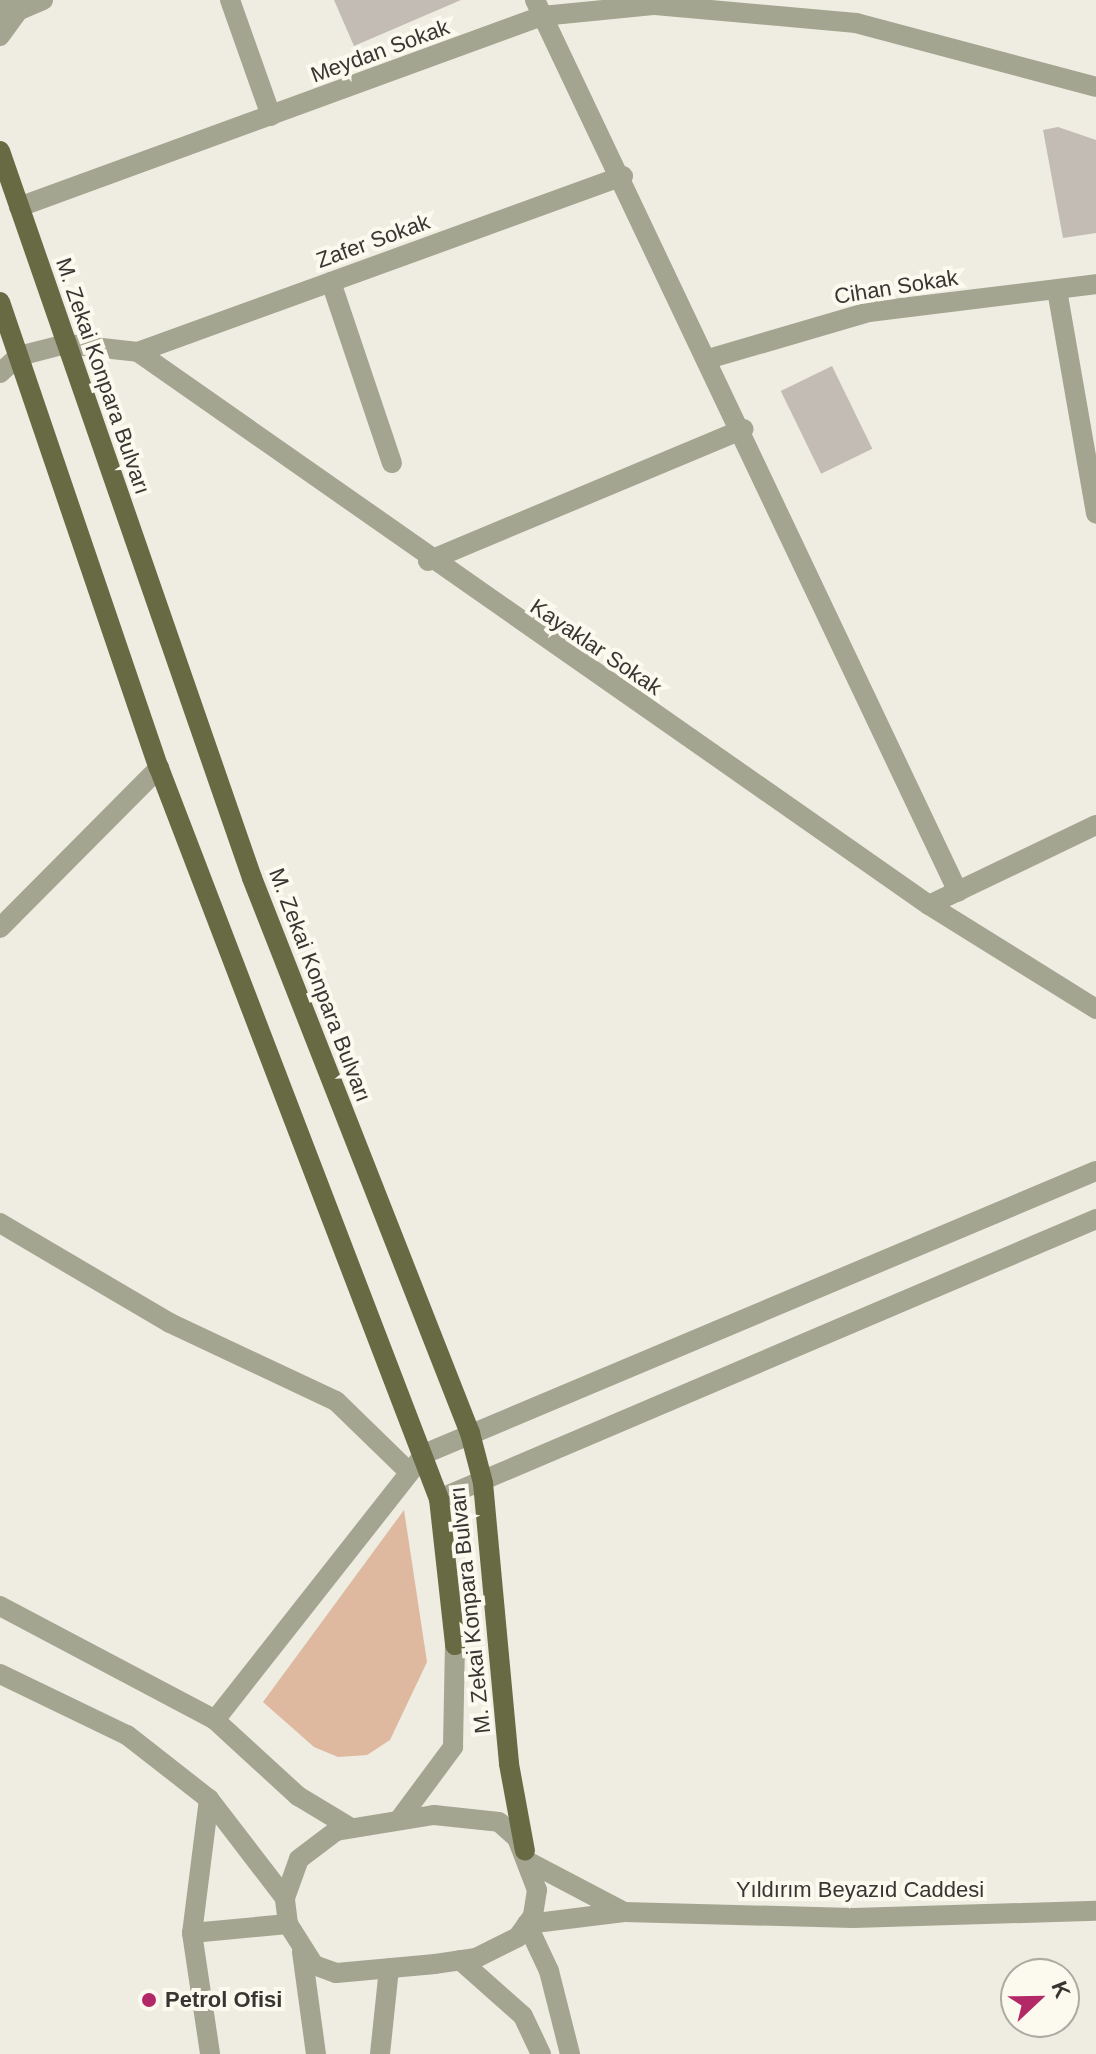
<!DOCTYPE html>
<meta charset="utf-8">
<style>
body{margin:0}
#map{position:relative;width:1096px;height:2054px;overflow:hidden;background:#efece2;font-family:Arial,sans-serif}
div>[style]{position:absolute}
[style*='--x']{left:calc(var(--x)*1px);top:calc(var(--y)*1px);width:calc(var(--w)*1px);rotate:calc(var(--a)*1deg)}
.green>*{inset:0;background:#deb89f}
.building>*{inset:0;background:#c2bcb4;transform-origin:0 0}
.minor>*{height:20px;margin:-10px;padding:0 10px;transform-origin:10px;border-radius:10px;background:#a3a590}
.major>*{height:20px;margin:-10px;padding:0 10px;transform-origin:10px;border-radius:10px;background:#686a44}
.dots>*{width:22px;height:22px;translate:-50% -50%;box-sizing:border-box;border:4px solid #fcf9ef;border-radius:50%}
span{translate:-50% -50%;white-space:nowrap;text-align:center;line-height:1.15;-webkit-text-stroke:8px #fcf9ef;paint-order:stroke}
.street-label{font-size:22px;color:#373632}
.poi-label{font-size:22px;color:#373632;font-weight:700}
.left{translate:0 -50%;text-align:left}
.north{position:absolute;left:1000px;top:1958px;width:80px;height:80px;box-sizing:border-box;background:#fcf9ef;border:2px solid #adaba3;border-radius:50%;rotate:68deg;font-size:22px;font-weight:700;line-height:32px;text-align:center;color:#373632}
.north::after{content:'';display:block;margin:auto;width:28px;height:36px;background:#b32967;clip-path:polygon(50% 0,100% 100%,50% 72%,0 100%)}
</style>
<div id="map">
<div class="green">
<div style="clip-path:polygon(404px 1510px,427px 1662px,390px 1740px,367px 1755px,338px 1757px,314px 1747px,263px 1702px)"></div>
</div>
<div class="building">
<div style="clip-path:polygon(334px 0,461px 0,354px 46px)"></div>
<div style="clip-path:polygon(1058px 127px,1096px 140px,1096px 233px,1063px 238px,1043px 130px)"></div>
<div style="left:832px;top:366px;width:92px;height:57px;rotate:64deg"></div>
</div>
<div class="minor">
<div style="--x:230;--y:0;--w:123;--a:70.5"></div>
<div style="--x:535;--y:0;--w:987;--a:64.63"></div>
<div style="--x:0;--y:4;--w:19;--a:21"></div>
<div style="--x:18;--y:11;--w:31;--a:126"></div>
<div style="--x:8;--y:15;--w:38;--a:-23"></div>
<div style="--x:19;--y:207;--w:557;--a:-20.06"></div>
<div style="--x:542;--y:16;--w:114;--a:-5.6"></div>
<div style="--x:655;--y:5;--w:202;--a:5.1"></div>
<div style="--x:856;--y:23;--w:248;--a:14.9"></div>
<div style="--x:331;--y:282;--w:191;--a:71.4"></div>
<div style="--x:1057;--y:290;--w:227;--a:80.1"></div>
<div style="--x:138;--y:352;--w:516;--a:-19.95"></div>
<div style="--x:708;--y:359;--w:168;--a:-16.3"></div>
<div style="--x:869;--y:312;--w:229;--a:-7"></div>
<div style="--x:0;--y:373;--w:25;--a:-42"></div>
<div style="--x:19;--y:356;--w:49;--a:-14.3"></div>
<div style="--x:66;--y:344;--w:72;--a:6.3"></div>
<div style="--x:138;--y:352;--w:965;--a:34.96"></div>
<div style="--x:929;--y:905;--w:197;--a:31.9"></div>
<div style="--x:428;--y:561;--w:342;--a:-22.7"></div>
<div style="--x:929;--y:905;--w:185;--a:-25.6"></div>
<div style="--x:0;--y:928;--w:226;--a:-45.2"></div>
<div style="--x:0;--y:1223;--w:197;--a:30.5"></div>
<div style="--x:170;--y:1323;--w:183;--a:25.2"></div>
<div style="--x:336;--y:1401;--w:102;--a:44.2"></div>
<div style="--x:439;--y:1499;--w:714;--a:-23.08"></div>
<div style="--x:0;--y:1606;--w:243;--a:27.9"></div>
<div style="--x:215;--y:1720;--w:113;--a:42.5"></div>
<div style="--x:298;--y:1796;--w:62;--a:31.1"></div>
<div style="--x:0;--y:1674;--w:141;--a:25.7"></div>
<div style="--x:127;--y:1735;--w:104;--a:38"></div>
<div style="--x:209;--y:1799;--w:125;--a:52.5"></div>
<div style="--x:215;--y:1720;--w:338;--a:-51.8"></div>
<div style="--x:424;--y:1454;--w:729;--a:-22.84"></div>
<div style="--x:209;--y:1799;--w:135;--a:97.2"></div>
<div style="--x:192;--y:1933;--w:122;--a:81.5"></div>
<div style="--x:434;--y:1815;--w:65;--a:6.1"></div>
<div style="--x:499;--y:1822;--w:24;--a:42"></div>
<div style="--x:517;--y:1838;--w:56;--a:69"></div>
<div style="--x:537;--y:1890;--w:26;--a:99"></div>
<div style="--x:533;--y:1916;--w:26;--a:126"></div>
<div style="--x:518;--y:1937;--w:47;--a:153.4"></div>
<div style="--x:476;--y:1958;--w:41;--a:171.7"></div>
<div style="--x:435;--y:1964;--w:99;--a:174.8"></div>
<div style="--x:336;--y:1973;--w:23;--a:-160"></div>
<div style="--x:314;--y:1965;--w:49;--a:-122.4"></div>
<div style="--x:288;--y:1924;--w:26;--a:-97"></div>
<div style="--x:285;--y:1898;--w:41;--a:-70.3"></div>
<div style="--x:299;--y:1859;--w:46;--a:-37.1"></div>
<div style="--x:336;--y:1831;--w:99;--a:-9.3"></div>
<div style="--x:399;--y:1820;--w:91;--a:-53.5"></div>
<div style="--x:453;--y:1747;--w:102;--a:-88.9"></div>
<div style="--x:531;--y:1863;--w:105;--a:27.8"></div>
<div style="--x:624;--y:1912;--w:98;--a:172.9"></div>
<div style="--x:527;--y:1924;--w:52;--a:64.9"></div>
<div style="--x:549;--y:1971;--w:86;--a:75.8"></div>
<div style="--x:624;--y:1912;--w:229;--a:1.5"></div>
<div style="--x:853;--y:1918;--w:243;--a:-1.7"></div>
<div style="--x:192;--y:1933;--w:96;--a:-5.4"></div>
<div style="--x:302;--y:1952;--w:103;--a:82.2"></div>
<div style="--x:460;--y:1960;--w:84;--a:41.6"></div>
<div style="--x:523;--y:2016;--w:42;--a:64.7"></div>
<div style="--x:380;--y:2054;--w:86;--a:-84"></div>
</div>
<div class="major">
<div style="--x:0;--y:151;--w:769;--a:70.88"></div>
<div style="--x:252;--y:878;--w:596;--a:68.56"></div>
<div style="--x:470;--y:1433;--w:52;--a:75.4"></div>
<div style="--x:483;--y:1483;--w:282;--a:84.7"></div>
<div style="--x:509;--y:1764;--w:88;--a:79.6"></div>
<div style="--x:0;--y:302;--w:492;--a:71.2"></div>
<div style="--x:159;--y:768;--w:783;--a:69.04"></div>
<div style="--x:439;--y:1499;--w:147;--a:83.7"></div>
</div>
<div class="dots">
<div style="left:149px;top:2000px;background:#b32967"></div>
</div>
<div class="street-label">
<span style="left:380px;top:51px;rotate:-20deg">Meydan Sokak</span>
<span style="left:373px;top:241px;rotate:-20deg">Zafer Sokak</span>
<span style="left:896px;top:287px;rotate:-9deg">Cihan Sokak</span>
<span style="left:103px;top:376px;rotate:71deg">M. Zekai Konpara Bulvarı</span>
<span style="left:596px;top:647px;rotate:34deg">Kayaklar Sokak</span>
<span style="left:320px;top:985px;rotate:69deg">M. Zekai Konpara Bulvarı</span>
<span style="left:470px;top:1610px;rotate:-96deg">M. Zekai Konpara Bulvarı</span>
<span style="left:860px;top:1890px">Yıldırım Beyazıd Caddesi</span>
</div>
<div class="poi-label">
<span class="left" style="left:165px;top:2000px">Petrol Ofisi</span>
</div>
<div class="north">K</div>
</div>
